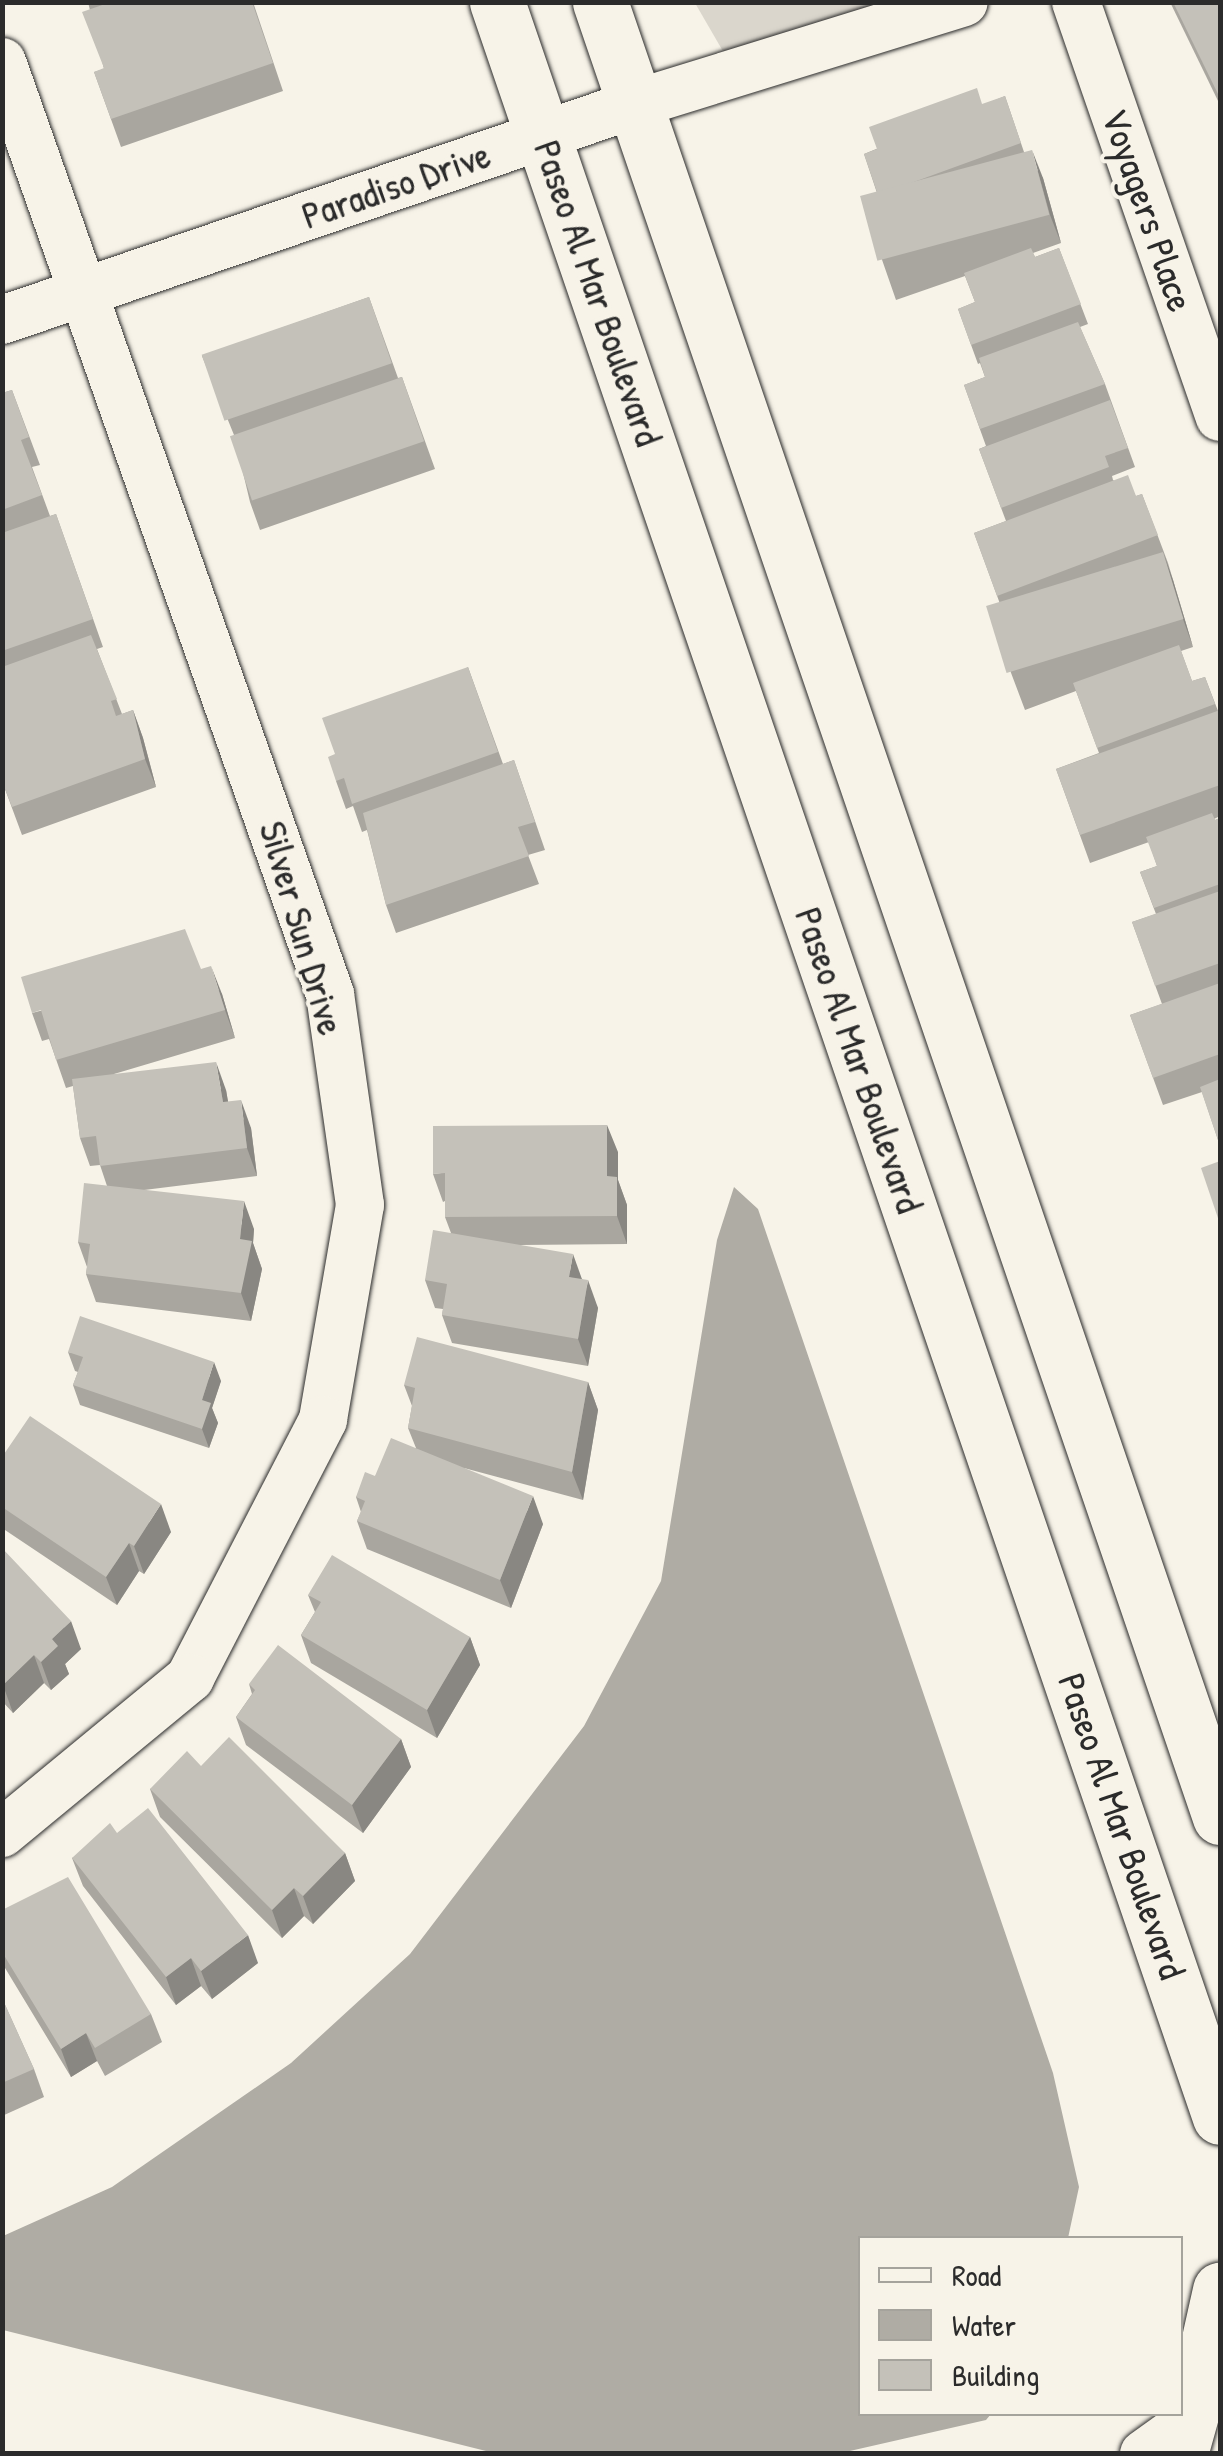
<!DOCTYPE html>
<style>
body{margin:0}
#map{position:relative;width:1223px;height:2456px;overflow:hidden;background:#f7f3e8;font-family:"Patrick Hand",sans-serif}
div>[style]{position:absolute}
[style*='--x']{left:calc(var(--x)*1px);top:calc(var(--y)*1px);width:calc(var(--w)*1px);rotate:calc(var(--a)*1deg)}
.green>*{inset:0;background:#dad6cc}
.water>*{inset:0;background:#afaca4}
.roads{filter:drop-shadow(0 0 2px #2b2b2b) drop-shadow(0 0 2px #2b2b2b)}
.street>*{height:48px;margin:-24px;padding:0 24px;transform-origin:24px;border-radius:24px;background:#f7f3e8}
.secondary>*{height:55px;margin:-27.5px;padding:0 27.5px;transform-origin:27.5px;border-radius:27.5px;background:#f7f3e8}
.wall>*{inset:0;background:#a9a69f}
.shaded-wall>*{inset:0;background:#898782}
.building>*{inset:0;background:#c4c1b9;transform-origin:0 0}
span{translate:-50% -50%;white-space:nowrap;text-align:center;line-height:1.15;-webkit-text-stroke:8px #f7f3e8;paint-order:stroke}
.street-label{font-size:38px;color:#2b2b2b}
.frame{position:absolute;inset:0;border:5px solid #2b2b2b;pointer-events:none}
.legend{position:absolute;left:858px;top:2236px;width:325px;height:180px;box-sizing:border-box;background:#f7f3e8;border:2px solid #a5a39c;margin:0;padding:12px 18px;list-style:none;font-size:30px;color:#2b2b2b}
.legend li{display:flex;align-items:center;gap:20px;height:50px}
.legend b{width:50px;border:2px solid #a5a39c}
</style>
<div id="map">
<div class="green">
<div style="clip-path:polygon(695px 3px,895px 3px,724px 53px)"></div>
</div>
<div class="water">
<div style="clip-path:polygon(734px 1187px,758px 1209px,1053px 2073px,1079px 2187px,1068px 2238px,860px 2238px,860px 2414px,991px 2414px,986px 2420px,841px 2453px,494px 2453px,3px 2330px,3px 2236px,112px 2187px,291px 2063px,410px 1954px,584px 1726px,661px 1581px,717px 1240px)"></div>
</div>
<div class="roads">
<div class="street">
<div style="--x:1076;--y:2;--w:439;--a:70.9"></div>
<div style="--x:2;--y:62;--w:988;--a:70.61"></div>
<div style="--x:330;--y:994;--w:213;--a:81.9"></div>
<div style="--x:360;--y:1205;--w:218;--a:99.8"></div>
<div style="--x:323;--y:1420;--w:290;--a:117.3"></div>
<div style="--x:190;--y:1678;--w:244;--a:140.5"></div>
<div style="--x:2;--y:320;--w:669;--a:-18.84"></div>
<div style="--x:635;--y:104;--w:344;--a:-17.2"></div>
<div style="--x:1144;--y:2454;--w:48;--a:-35.7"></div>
</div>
<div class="secondary">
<div style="--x:497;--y:2;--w:2235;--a:71.13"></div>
<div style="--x:600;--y:2;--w:1918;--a:71.14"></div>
<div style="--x:1197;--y:2393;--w:106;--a:-77.4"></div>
<div style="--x:1180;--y:2454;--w:63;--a:-74.4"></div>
<div style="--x:1197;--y:2393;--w:34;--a:-52"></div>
</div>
</div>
<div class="wall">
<div style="clip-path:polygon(88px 2px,253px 2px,283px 91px,121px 147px,94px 72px,104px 69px)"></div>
<div style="clip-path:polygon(1170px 2px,1220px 2px,1220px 105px)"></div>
<div style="clip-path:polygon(1005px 96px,1024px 152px,1043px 178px,1061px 243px,1033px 253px,1035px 257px,1059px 248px,1088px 324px,1080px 327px,1105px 384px,1135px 467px,1112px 476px,1113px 480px,1136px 496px,1142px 494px,1168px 563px,1193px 647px,1181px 651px,1192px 681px,1205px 677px,1218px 711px,1220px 710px,1220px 816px,1214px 819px,1215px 820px,1220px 818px,1220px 1146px,1202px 1092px,1163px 1105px,1130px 1015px,1162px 1004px,1132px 922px,1156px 914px,1140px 872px,1157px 866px,1149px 842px,1090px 863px,1056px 769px,1099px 753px,1076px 691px,1025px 710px,990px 617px,1003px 612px,974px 533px,1006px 521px,979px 449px,986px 446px,964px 385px,985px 377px,980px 363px,978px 364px,958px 309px,975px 302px,965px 276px,896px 300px,864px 208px,880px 202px,864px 154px)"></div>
<div style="clip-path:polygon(369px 297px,398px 378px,402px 377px,435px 469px,260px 530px,250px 502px,234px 435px,202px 356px)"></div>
<div style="clip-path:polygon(12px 390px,40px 465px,32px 467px,50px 516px,56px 514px,103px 647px,97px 649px,122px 714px,133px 710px,143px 738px,156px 787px,22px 835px,2px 781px,2px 393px)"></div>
<div style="clip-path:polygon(468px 667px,503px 764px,514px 760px,545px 850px,528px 855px,539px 884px,396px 933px,386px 905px,367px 830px,362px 832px,353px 806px,346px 809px,336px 781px,335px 754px)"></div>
<div style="clip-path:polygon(201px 969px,222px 994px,235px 1038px,114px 1074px,226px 1090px,228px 1102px,251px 1128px,257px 1176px,144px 1190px,254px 1229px,253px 1243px,262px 1269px,251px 1321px,96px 1302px,86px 1274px,87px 1267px,78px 1242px,107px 1186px,100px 1165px,90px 1166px,80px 1138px,73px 1086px,66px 1088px,49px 1039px,42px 1041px,32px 1013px)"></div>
<div style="clip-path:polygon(618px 1152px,618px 1180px,627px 1205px,627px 1244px,520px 1245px,582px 1279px,598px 1308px,588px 1366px,452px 1343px,442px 1315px,443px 1309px,435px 1308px,425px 1280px,451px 1233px,445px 1217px,445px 1201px,443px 1202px,433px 1174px)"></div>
<div style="clip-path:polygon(68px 1352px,221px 1381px,212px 1408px,218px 1423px,209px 1448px,80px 1405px,73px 1385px,78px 1372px,75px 1371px)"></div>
<div style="clip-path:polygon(588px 1382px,598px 1410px,583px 1500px,464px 1468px,543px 1524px,511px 1608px,367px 1549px,357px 1521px,361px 1512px,356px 1497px,375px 1476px,416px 1448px,408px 1428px,412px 1406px,404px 1385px)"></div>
<div style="clip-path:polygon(2px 1457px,171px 1532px,144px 1574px,139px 1571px,117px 1605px,2px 1528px)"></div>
<div style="clip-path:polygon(2px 1548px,81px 1649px,65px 1664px,69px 1674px,51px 1690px,44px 1683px,13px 1713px,2px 1701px)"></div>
<div style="clip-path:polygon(308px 1595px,470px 1637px,480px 1665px,437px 1738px,311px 1663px,301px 1635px,315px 1612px)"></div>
<div style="clip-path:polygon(249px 1684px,401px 1739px,411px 1767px,363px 1833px,246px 1745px,236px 1717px,252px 1694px)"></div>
<div style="clip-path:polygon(201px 1766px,345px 1853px,355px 1881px,313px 1924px,304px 1916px,282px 1938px,160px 1817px,150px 1789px)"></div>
<div style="clip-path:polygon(117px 1833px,258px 1963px,212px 1999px,201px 1986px,176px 2005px,83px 1886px,72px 1858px)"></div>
<div style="clip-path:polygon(2px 1910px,151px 2014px,162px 2042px,105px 2076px,97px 2061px,71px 2077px,2px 1963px)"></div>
<div style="clip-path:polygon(2px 1998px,34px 2069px,44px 2097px,2px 2116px)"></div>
</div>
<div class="shaded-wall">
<div style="clip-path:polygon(1032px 150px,1043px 178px,1061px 243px,1050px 215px)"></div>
<div style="clip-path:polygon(1163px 552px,1173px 580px,1193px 647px,1183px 619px)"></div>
<div style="clip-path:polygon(133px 710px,143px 738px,156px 787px,145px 759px)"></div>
<div style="clip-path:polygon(211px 966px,222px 994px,235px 1038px,225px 1010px)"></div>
<div style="clip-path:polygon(216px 1062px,226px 1090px,233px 1130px,223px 1102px)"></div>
<div style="clip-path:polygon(241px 1100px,251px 1128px,257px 1176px,247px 1148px)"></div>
<div style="clip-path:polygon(607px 1125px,618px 1152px,618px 1180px,627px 1205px,627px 1244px,617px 1216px,607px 1176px)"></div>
<div style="clip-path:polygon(244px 1201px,254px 1229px,253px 1243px,262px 1269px,251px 1321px,241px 1293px,240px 1239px)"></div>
<div style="clip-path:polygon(573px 1254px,583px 1282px,569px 1277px)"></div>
<div style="clip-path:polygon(588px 1280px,598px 1308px,588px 1366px,578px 1339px)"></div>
<div style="clip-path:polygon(214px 1362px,221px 1381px,212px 1408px,218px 1423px,209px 1448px,202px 1429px,202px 1400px)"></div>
<div style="clip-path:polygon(588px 1382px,598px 1410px,583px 1500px,572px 1472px)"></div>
<div style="clip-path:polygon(533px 1496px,543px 1524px,511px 1608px,500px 1580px)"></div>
<div style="clip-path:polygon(161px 1504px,171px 1532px,144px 1574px,134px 1546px)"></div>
<div style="clip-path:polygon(129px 1543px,139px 1571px,117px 1605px,106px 1577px)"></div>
<div style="clip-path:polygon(71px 1621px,81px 1649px,65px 1664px,69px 1674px,51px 1690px,41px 1662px,52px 1639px)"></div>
<div style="clip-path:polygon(470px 1637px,480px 1665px,437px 1738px,427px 1710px)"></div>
<div style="clip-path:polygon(34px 1655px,44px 1683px,13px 1713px,3px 1685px)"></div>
<div style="clip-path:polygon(401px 1739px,411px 1767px,363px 1833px,352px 1805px)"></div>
<div style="clip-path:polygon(345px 1853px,355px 1881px,313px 1924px,303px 1896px)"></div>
<div style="clip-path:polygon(294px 1888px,304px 1916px,282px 1938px,272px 1910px)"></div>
<div style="clip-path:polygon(248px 1935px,258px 1963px,212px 1999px,201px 1971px)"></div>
<div style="clip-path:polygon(191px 1958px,201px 1986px,176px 2005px,166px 1977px)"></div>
<div style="clip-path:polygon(86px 2033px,97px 2061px,71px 2077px,61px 2049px)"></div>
</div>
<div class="building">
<div style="clip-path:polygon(111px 2px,252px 2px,273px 63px,111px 119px,94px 72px,104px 68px,82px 12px)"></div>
<div style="clip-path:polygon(1173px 2px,1220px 2px,1220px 93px,1218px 94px)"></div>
<div style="clip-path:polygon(977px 88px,982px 104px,1005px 96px,1021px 143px,878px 195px,864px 154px,877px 149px,869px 127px)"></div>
<div style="left:1032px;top:150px;width:67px;height:178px;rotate:75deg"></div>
<div style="clip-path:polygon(1031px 248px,1035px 257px,1059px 248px,1081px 304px,971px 345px,958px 309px,975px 302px,964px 273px)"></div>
<div style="left:369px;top:297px;width:70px;height:177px;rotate:71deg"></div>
<div style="clip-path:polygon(1078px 322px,1105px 384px,980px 429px,964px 385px,985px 377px,979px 358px)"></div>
<div style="left:402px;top:377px;width:68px;height:182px;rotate:71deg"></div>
<div style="clip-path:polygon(12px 390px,29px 437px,21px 440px,42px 495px,2px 510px,2px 393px)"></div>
<div style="clip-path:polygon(1110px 400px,1128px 448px,1105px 456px,1109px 467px,1001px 508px,979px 449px)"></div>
<div style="clip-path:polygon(1128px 475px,1136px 496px,1142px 494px,1158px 535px,997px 596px,974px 533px)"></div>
<div style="clip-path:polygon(56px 514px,93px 619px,2px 651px,2px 533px)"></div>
<div style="left:1163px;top:552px;width:70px;height:185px;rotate:73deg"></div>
<div style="clip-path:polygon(91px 635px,117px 699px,111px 701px,116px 716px,133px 710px,145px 759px,12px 807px,2px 781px,2px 667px)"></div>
<div style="clip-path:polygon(1179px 645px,1192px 681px,1205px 677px,1215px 704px,1097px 748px,1073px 683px)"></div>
<div style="clip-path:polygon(468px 667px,498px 752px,352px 804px,344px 778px,336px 781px,328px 757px,335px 754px,322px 718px)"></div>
<div style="clip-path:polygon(1220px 710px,1220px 785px,1080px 835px,1056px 769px)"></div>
<div style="clip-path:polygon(514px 760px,535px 822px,518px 827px,529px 856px,386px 905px,363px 813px)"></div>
<div style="clip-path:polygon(1212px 813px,1215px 820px,1220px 818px,1220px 884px,1154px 908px,1140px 872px,1157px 866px,1146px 837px)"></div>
<div style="clip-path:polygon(1220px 891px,1220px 963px,1155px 986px,1132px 922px)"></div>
<div style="clip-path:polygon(185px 929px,201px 969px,211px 966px,225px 1010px,56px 1060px,41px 1010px,32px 1013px,21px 977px)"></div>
<div style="clip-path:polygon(1220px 983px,1220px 1054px,1153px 1078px,1130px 1015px)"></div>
<div style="clip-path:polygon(216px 1062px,223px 1102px,241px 1100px,247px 1148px,100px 1166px,96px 1136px,80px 1138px,72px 1079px)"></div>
<div style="clip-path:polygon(1220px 1079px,1220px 1146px,1200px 1087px)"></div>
<div style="clip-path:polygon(607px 1125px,607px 1176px,617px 1177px,617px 1216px,445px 1217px,445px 1173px,433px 1174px,433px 1126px)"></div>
<div style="clip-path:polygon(1220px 1161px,1220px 1224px,1201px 1168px)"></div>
<div style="clip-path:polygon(84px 1183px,244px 1201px,240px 1239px,252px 1241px,241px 1293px,86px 1274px,90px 1244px,78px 1242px)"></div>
<div style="clip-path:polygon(433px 1230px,573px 1254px,569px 1277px,588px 1280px,578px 1339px,442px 1315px,447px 1284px,425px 1280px)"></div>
<div style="clip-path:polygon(80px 1316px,214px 1362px,202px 1400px,211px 1403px,202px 1429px,73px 1385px,83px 1357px,68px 1352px)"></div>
<div style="clip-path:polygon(417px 1337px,588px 1382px,572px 1472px,408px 1428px,415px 1388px,404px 1385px)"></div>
<div style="clip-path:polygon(30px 1416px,161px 1504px,134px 1546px,129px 1543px,106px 1577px,2px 1507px,2px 1457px)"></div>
<div style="clip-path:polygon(391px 1438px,533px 1496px,500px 1580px,357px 1521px,365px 1501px,356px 1497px,365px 1472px,375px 1476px)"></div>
<div style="clip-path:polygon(2px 1548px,71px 1621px,52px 1639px,58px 1646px,41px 1662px,34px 1655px,3px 1685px)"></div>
<div style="clip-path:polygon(332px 1555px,470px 1637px,427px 1710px,301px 1635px,321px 1602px,308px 1595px)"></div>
<div style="clip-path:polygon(278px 1645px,401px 1739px,352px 1805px,236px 1717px,255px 1690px,249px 1684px)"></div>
<div style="clip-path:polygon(229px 1737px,345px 1853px,303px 1896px,294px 1888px,272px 1910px,150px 1789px,187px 1751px,201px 1766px)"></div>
<div style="clip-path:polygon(148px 1808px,248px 1935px,201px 1971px,191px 1958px,166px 1977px,72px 1858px,110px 1823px,117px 1833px)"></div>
<div style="clip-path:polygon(68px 1877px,151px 2014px,95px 2048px,86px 2033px,61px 2049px,2px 1952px,2px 1910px)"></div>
<div style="clip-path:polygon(2px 1998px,34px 2069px,2px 2083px)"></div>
</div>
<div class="street-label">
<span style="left:396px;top:185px;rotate:-19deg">Paradiso Drive</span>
<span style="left:1148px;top:210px;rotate:71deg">Voyagers Place</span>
<span style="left:598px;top:293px;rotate:71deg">Paseo Al Mar Boulevard</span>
<span style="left:302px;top:928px;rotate:74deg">Silver Sun Drive</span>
<span style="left:859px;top:1060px;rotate:71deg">Paseo Al Mar Boulevard</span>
<span style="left:1122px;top:1826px;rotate:71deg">Paseo Al Mar Boulevard</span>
</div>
<div class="frame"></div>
<ul class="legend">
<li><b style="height:12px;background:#f7f3e8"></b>Road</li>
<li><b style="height:28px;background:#afaca4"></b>Water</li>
<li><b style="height:28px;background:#c4c1b9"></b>Building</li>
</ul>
</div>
